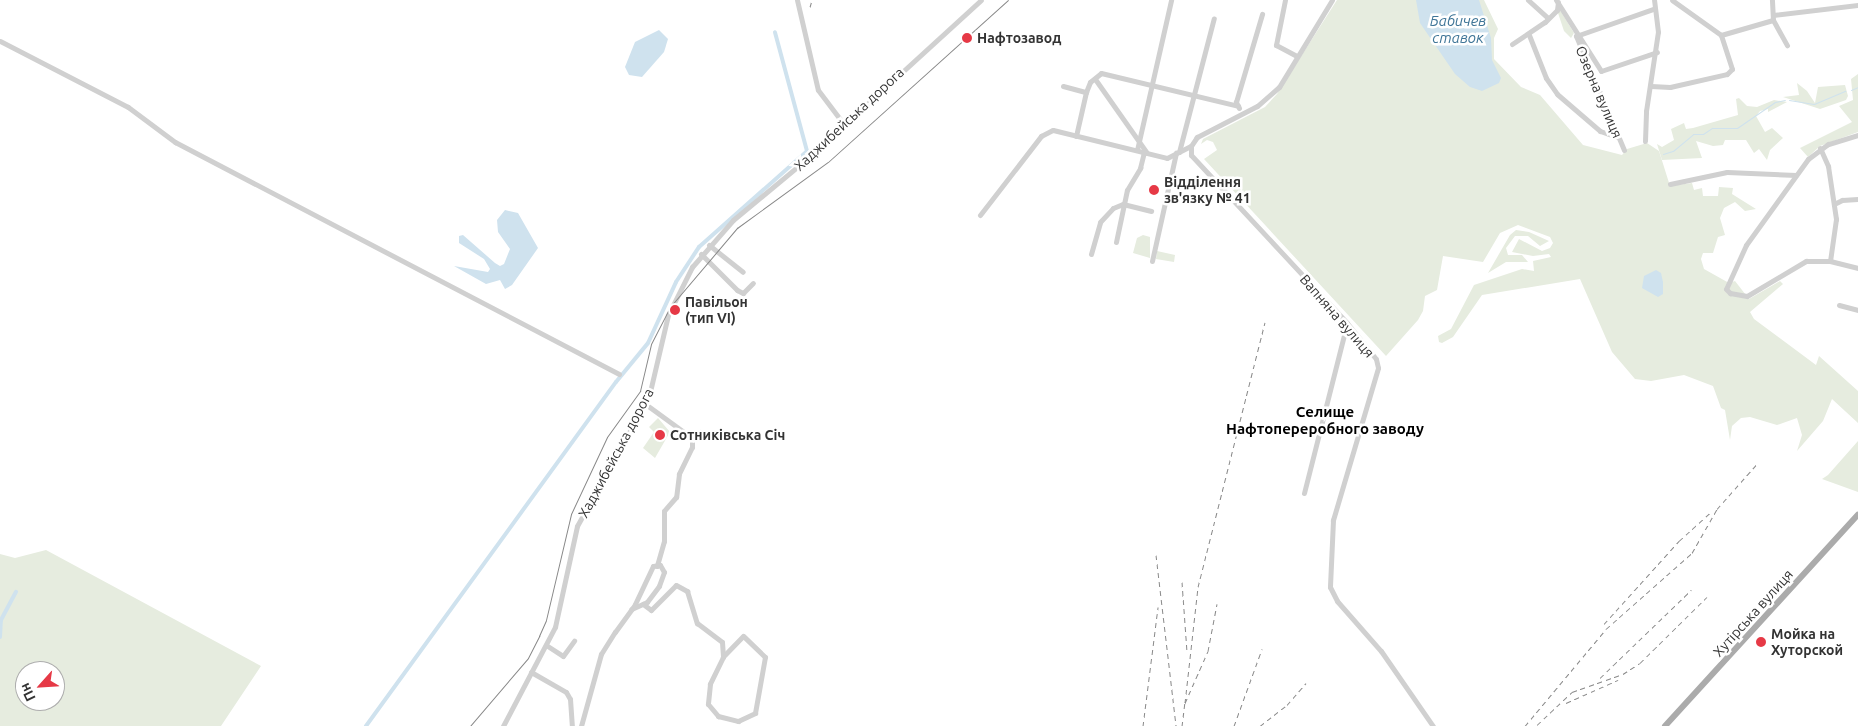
<!DOCTYPE html>
<meta charset="utf-8">
<style>
body{margin:0}
#map{position:relative;width:1858px;height:726px;overflow:hidden;background:#fff;font-family:Ubuntu,sans-serif}
div>[style]{position:absolute}
[style*='--x']{left:calc(var(--x)*1px);top:calc(var(--y)*1px);width:calc(var(--w)*1px);rotate:calc(var(--a)*1deg)}
.green>*{inset:0;background:#e6ecdf}
.water>*{inset:0;background:#cfe2ee}
.stream>*{height:1px;margin:-0.5px;padding:0 0.5px;transform-origin:0.5px;border-radius:0.5px;background:#cfe2ee}
.canal>*{height:4px;margin:-2px;padding:0 2px;transform-origin:2px;border-radius:2px;background:#cfe2ee}
.minor>*{height:5px;margin:-2.5px;padding:0 2.5px;transform-origin:2.5px;border-radius:2.5px;background:#d0d0d0}
.major>*{height:6px;margin:-3px;padding:0 3px;transform-origin:3px;border-radius:3px;background:#ababab}
.tram>*{height:1px;margin:-0.5px;padding:0 0.5px;transform-origin:0.5px;border-radius:0.5px;background:#888}
.rail>*{height:1px;margin-top:-0.5px;transform-origin:0;background:repeating-linear-gradient(90deg,#888 0 5px,transparent 0 9px)}
.dots>*{width:14px;height:14px;translate:-50% -50%;box-sizing:border-box;border:2px solid #fff;border-radius:50%}
span{translate:-50% -50%;white-space:nowrap;text-align:center;line-height:1.15;-webkit-text-stroke:5px #fff;paint-order:stroke}
.poi-label{font-size:14px;color:#333;font-weight:700}
.left{translate:0 -50%;text-align:left}
.street-label{font-size:14px;color:#333}
.water-label{font-size:15px;color:#3f7597;font-style:italic}
.neighbourhood-label{font-size:15px;color:#000;font-weight:700}
.north{position:absolute;left:15px;top:661px;width:50px;height:50px;box-sizing:border-box;background:#fff;border:1px solid #adadad;border-radius:50%;rotate:244deg;font-size:14px;font-weight:700;line-height:20px;text-align:center;color:#333}
.north::after{content:'';display:block;margin:auto;width:18px;height:22px;background:#e63946;clip-path:polygon(50% 0,100% 100%,50% 72%,0 100%)}
</style>
<div id="map">
<div class="green">
<div style="clip-path:polygon(1337px 0,1484px 0,1498px 29px,1494px 38px,1494px 59px,1521px 87px,1540px 95px,1583px 145px,1622px 155px,1627px 149px,1647px 143px,1659px 151px,1670px 186px,1692px 183px,1694px 190px,1702px 188px,1703px 196px,1718px 196px,1719px 187px,1733px 188px,1732px 194px,1756px 209px,1745px 211px,1735px 202px,1724px 208px,1720px 218px,1725px 235px,1718px 237px,1713px 253px,1703px 253px,1701px 259px,1704px 269px,1729px 283px,1735px 281px,1749px 299px,1780px 281px,1783px 284px,1750px 312px,1754px 319px,1816px 365px,1819px 356px,1858px 391px,1858px 423px,1832px 399px,1823px 421px,1797px 451px,1802px 435px,1797px 418px,1777px 425px,1750px 417px,1741px 418px,1732px 426px,1730px 440px,1725px 410px,1721px 408px,1713px 386px,1684px 375px,1651px 381px,1635px 379px,1612px 352px,1580px 279px,1482px 295px,1453px 337px,1442px 343px,1439px 342px,1438px 336px,1451px 329px,1474px 285px,1522px 269px,1534px 271px,1533px 261px,1551px 257px,1549px 254px,1533px 256px,1512px 252px,1519px 239px,1542px 251px,1550px 248px,1553px 243px,1550px 237px,1518px 225px,1500px 233px,1483px 262px,1443px 256px,1437px 290px,1425px 296px,1423px 311px,1418px 320px,1386px 356px,1204px 159px,1217px 150px,1213px 142px,1207px 140px,1201px 144px,1203px 139px,1265px 107px,1277px 94px)"></div>
<div style="clip-path:polygon(1560px 10px,1574px 33px,1571px 38px,1564px 31px,1558px 13px)"></div>
<div style="clip-path:polygon(1858px 74px,1858px 132px,1820px 146px,1808px 157px,1800px 148px,1852px 122px,1839px 106px,1853px 100px,1851px 79px)"></div>
<div style="clip-path:polygon(1797px 83px,1807px 91px,1815px 103px,1818px 87px,1845px 85px,1848px 96px,1846px 100px,1820px 109px,1783px 97px,1799px 95px)"></div>
<div style="clip-path:polygon(1739px 98px,1747px 106px,1757px 107px,1774px 100px,1787px 102px,1768px 112px,1768px 109px,1760px 111px,1756px 116px,1765px 132px,1772px 128px,1783px 138px,1770px 150px,1767px 160px,1759px 149px,1754px 153px,1746px 140px,1725px 140px,1723px 145px,1713px 146px,1696px 141px,1702px 158px,1662px 160px,1657px 144px,1662px 147px,1674px 140px,1671px 129px,1684px 123px,1686px 129px,1693px 128px,1738px 115px,1736px 99px)"></div>
<div style="clip-path:polygon(1516px 230px,1529px 232px,1549px 241px,1540px 246px,1528px 236px,1515px 236px,1506px 248px,1508px 255px,1522px 255px,1528px 262px,1506px 262px,1488px 273px,1510px 235px)"></div>
<div style="clip-path:polygon(1143px 235px,1150px 237px,1150px 258px,1133px 253px,1137px 238px)"></div>
<div style="clip-path:polygon(1157px 251px,1175px 255px,1174px 262px,1156px 259px)"></div>
<div style="clip-path:polygon(658px 418px,670px 432px,655px 458px,643px 448px,654px 432px,649px 427px)"></div>
<div style="clip-path:polygon(1858px 441px,1858px 492px,1822px 479px,1828px 475px)"></div>
<div style="clip-path:polygon(evenodd,46px 550px,261px 666px,221px 726px,0 726px,0 554px,15px 558px,46px 550px,25px 671px,55px 671px,55px 701px,25px 701px,25px 671px)"></div>
</div>
<div class="water">
<div style="clip-path:polygon(1416px 0,1479px 0,1491px 38px,1492px 60px,1501px 78px,1499px 83px,1482px 91px,1470px 87px,1455px 74px,1420px 23px)"></div>
<div style="clip-path:polygon(659px 30px,668px 39px,664px 52px,642px 77px,629px 75px,625px 67px,635px 42px)"></div>
<div style="clip-path:polygon(505px 210px,518px 213px,538px 248px,512px 285px,505px 289px,500px 280px,486px 284px,454px 266px,488px 272px,490px 269px,484px 259px,459px 243px,459px 236px,463px 235px,495px 263px,500px 266px,504px 264px,510px 249px,498px 232px,497px 220px)"></div>
<div style="clip-path:polygon(1656px 270px,1661px 273px,1663px 282px,1663px 294px,1658px 297px,1642px 288px,1644px 276px)"></div>
</div>
<div class="stream">
<div style="--x:1851;--y:90;--w:8;--a:-23"></div>
<div style="--x:1789;--y:100;--w:25;--a:9"></div>
<div style="--x:1814;--y:104;--w:34;--a:-23"></div>
<div style="--x:1663;--y:154;--w:10;--a:-17"></div>
<div style="--x:1673;--y:151;--w:26;--a:-40"></div>
<div style="--x:1693;--y:134;--w:10;--a:0"></div>
<div style="--x:1703;--y:134;--w:11;--a:-34"></div>
<div style="--x:1712;--y:128;--w:25;--a:0"></div>
<div style="--x:1737;--y:128;--w:46;--a:-34.4"></div>
<div style="--x:1775;--y:102;--w:10;--a:-11"></div>
</div>
<div class="canal">
<div style="--x:0;--y:637;--w:17;--a:-87"></div>
<div style="--x:1;--y:620;--w:32;--a:-62"></div>
<div style="--x:366;--y:726;--w:425;--a:-54"></div>
<div style="--x:616;--y:382;--w:50;--a:-50.6"></div>
<div style="--x:648;--y:343;--w:67;--a:-65.3"></div>
<div style="--x:676;--y:282;--w:42;--a:-56.7"></div>
<div style="--x:699;--y:247;--w:144;--a:-41.6"></div>
<div style="--x:807;--y:151;--w:123;--a:-105.1"></div>
</div>
<div class="minor">
<div style="--x:797;--y:0;--w:92;--a:76.9"></div>
<div style="--x:818;--y:90;--w:41;--a:52.9"></div>
<div style="--x:1285;--y:0;--w:46;--a:101.3"></div>
<div style="--x:1276;--y:45;--w:24;--a:28"></div>
<div style="--x:1332;--y:0;--w:102;--a:121.3"></div>
<div style="--x:1279;--y:87;--w:29;--a:139"></div>
<div style="--x:1257;--y:106;--w:68;--a:152.7"></div>
<div style="--x:1197;--y:137;--w:11;--a:124"></div>
<div style="--x:1191;--y:146;--w:9;--a:90"></div>
<div style="--x:1191;--y:155;--w:229;--a:47.1"></div>
<div style="--x:1347;--y:323;--w:46;--a:51.1"></div>
<div style="--x:1376;--y:359;--w:9;--a:77"></div>
<div style="--x:1378;--y:368;--w:159;--a:106.5"></div>
<div style="--x:1333;--y:520;--w:67;--a:92.6"></div>
<div style="--x:1330;--y:587;--w:16;--a:63"></div>
<div style="--x:1337;--y:601;--w:67;--a:48.7"></div>
<div style="--x:1381;--y:651;--w:91;--a:55.3"></div>
<div style="--x:1528;--y:0;--w:27;--a:42"></div>
<div style="--x:1556;--y:0;--w:84;--a:57.6"></div>
<div style="--x:1601;--y:71;--w:59;--a:-18.7"></div>
<div style="--x:1773;--y:15;--w:86;--a:-6.7"></div>
<div style="--x:1773;--y:20;--w:29;--a:61"></div>
<div style="--x:1529;--y:35;--w:46;--a:68.4"></div>
<div style="--x:1546;--y:78;--w:19;--a:55"></div>
<div style="--x:1557;--y:94;--w:57;--a:40.7"></div>
<div style="--x:1600;--y:131;--w:18;--a:19"></div>
<div style="--x:1721;--y:35;--w:54;--a:-16.1"></div>
<div style="--x:1773;--y:20;--w:20;--a:-93"></div>
<div style="--x:0;--y:41;--w:144;--a:27.3"></div>
<div style="--x:128;--y:107;--w:59;--a:36.7"></div>
<div style="--x:175;--y:142;--w:501;--a:27.59"></div>
<div style="--x:1512;--y:44;--w:40;--a:-34"></div>
<div style="--x:1545;--y:22;--w:17;--a:-45"></div>
<div style="--x:1557;--y:10;--w:8;--a:-83"></div>
<div style="--x:1095;--y:79;--w:90;--a:54.9"></div>
<div style="--x:1063;--y:86;--w:24;--a:15"></div>
<div style="--x:1651;--y:86;--w:19;--a:3"></div>
<div style="--x:1670;--y:87;--w:58;--a:-12.8"></div>
<div style="--x:1727;--y:74;--w:7;--a:-45"></div>
<div style="--x:1732;--y:69;--w:36;--a:-108"></div>
<div style="--x:1721;--y:35;--w:60;--a:-144.5"></div>
<div style="--x:1239;--y:108;--w:7;--a:-117"></div>
<div style="--x:1236;--y:102;--w:92;--a:-73.5"></div>
<div style="--x:1858;--y:135;--w:31;--a:163"></div>
<div style="--x:1828;--y:144;--w:25;--a:143"></div>
<div style="--x:1808;--y:159;--w:106;--a:125.8"></div>
<div style="--x:1746;--y:245;--w:48;--a:114.4"></div>
<div style="--x:1726;--y:289;--w:6;--a:45"></div>
<div style="--x:1730;--y:293;--w:17;--a:10"></div>
<div style="--x:1747;--y:296;--w:69;--a:-30.7"></div>
<div style="--x:1806;--y:261;--w:24;--a:0"></div>
<div style="--x:1830;--y:261;--w:29;--a:14"></div>
<div style="--x:1076;--y:136;--w:45;--a:-77.2"></div>
<div style="--x:1086;--y:92;--w:11;--a:-68"></div>
<div style="--x:1090;--y:82;--w:14;--a:-39"></div>
<div style="--x:1101;--y:73;--w:141;--a:13.5"></div>
<div style="--x:1645;--y:141;--w:30;--a:-88"></div>
<div style="--x:1646;--y:111;--w:80;--a:-81.4"></div>
<div style="--x:1658;--y:32;--w:32;--a:-97"></div>
<div style="--x:1820;--y:148;--w:20;--a:66"></div>
<div style="--x:1828;--y:166;--w:54;--a:81.4"></div>
<div style="--x:1836;--y:219;--w:42;--a:98.1"></div>
<div style="--x:1137;--y:150;--w:154;--a:-77.2"></div>
<div style="--x:1624;--y:150;--w:124;--a:-112.8"></div>
<div style="--x:1576;--y:36;--w:82;--a:-19.3"></div>
<div style="--x:1179;--y:152;--w:138;--a:-75.4"></div>
<div style="--x:1670;--y:184;--w:58;--a:-11.9"></div>
<div style="--x:1727;--y:172;--w:69;--a:2.5"></div>
<div style="--x:1834;--y:204;--w:9;--a:-27"></div>
<div style="--x:1842;--y:200;--w:16;--a:-4"></div>
<div style="--x:980;--y:215;--w:100;--a:-52.3"></div>
<div style="--x:1041;--y:136;--w:13;--a:-27"></div>
<div style="--x:1053;--y:130;--w:117;--a:13.8"></div>
<div style="--x:1167;--y:158;--w:27;--a:-27"></div>
<div style="--x:1116;--y:242;--w:53;--a:-78.1"></div>
<div style="--x:1127;--y:190;--w:26;--a:-59"></div>
<div style="--x:1140;--y:168;--w:16;--a:-76"></div>
<div style="--x:709;--y:245;--w:43;--a:38.5"></div>
<div style="--x:701;--y:254;--w:51;--a:45"></div>
<div style="--x:737;--y:290;--w:7;--a:27"></div>
<div style="--x:743;--y:293;--w:14;--a:-45"></div>
<div style="--x:1091;--y:254;--w:33;--a:-74"></div>
<div style="--x:1100;--y:222;--w:19;--a:-47"></div>
<div style="--x:1113;--y:208;--w:11;--a:-22"></div>
<div style="--x:1123;--y:204;--w:29;--a:14"></div>
<div style="--x:1152;--y:261;--w:111;--a:-77.5"></div>
<div style="--x:1839;--y:305;--w:20;--a:15"></div>
<div style="--x:644;--y:403;--w:59;--a:36.1"></div>
<div style="--x:692;--y:438;--w:9;--a:90"></div>
<div style="--x:692;--y:447;--w:30;--a:116"></div>
<div style="--x:679;--y:474;--w:23;--a:97"></div>
<div style="--x:676;--y:497;--w:18;--a:131"></div>
<div style="--x:664;--y:511;--w:30;--a:90"></div>
<div style="--x:664;--y:541;--w:26;--a:106"></div>
<div style="--x:692;--y:438;--w:10;--a:-37"></div>
<div style="--x:1304;--y:493;--w:175;--a:-75.8"></div>
<div style="--x:643;--y:604;--w:10;--a:37"></div>
<div style="--x:651;--y:610;--w:35;--a:-45"></div>
<div style="--x:676;--y:585;--w:13;--a:29"></div>
<div style="--x:687;--y:591;--w:34;--a:73"></div>
<div style="--x:697;--y:623;--w:31;--a:37"></div>
<div style="--x:722;--y:642;--w:15;--a:86"></div>
<div style="--x:723;--y:657;--w:30;--a:116"></div>
<div style="--x:710;--y:684;--w:20;--a:96"></div>
<div style="--x:708;--y:704;--w:16;--a:50"></div>
<div style="--x:718;--y:716;--w:21;--a:14"></div>
<div style="--x:738;--y:721;--w:19;--a:-25"></div>
<div style="--x:755;--y:713;--w:57;--a:-79.9"></div>
<div style="--x:765;--y:657;--w:30;--a:-136"></div>
<div style="--x:743;--y:636;--w:29;--a:134"></div>
<div style="--x:546;--y:645;--w:20;--a:33"></div>
<div style="--x:563;--y:656;--w:19;--a:-54"></div>
<div style="--x:531;--y:672;--w:40;--a:29.7"></div>
<div style="--x:566;--y:692;--w:8;--a:60"></div>
<div style="--x:570;--y:699;--w:27;--a:86"></div>
<div style="--x:503;--y:726;--w:112;--a:-62.3"></div>
<div style="--x:555;--y:627;--w:103;--a:-77.7"></div>
<div style="--x:577;--y:526;--w:149;--a:-61"></div>
<div style="--x:649;--y:396;--w:83;--a:-76.8"></div>
<div style="--x:668;--y:315;--w:54;--a:-63.4"></div>
<div style="--x:692;--y:267;--w:62;--a:-48.9"></div>
<div style="--x:733;--y:220;--w:97;--a:-39.6"></div>
<div style="--x:808;--y:158;--w:234;--a:-42.4"></div>
<div style="--x:581;--y:726;--w:75;--a:-74.5"></div>
<div style="--x:601;--y:654;--w:26;--a:-58"></div>
<div style="--x:615;--y:632;--w:34;--a:-54"></div>
<div style="--x:635;--y:604;--w:42;--a:-64.7"></div>
<div style="--x:653;--y:566;--w:7;--a:-8"></div>
<div style="--x:660;--y:565;--w:8;--a:60"></div>
<div style="--x:664;--y:572;--w:15;--a:110"></div>
<div style="--x:659;--y:586;--w:20;--a:127"></div>
<div style="--x:647;--y:602;--w:17;--a:156"></div>
</div>
<div class="major">
<div style="--x:1665;--y:726;--w:286;--a:-47.6"></div>
</div>
<div class="tram">
<div style="--x:470;--y:726;--w:89;--a:-49.5"></div>
<div style="--x:528;--y:658;--w:25;--a:-63"></div>
<div style="--x:539;--y:636;--w:17;--a:-66"></div>
<div style="--x:546;--y:620;--w:109;--a:-76.7"></div>
<div style="--x:571;--y:514;--w:85;--a:-64.9"></div>
<div style="--x:607;--y:437;--w:57;--a:-54.3"></div>
<div style="--x:640;--y:391;--w:48;--a:-76.8"></div>
<div style="--x:651;--y:344;--w:42;--a:-62.8"></div>
<div style="--x:670;--y:307;--w:104;--a:-49.7"></div>
<div style="--x:737;--y:228;--w:112;--a:-36"></div>
<div style="--x:828;--y:162;--w:242;--a:-42"></div>
</div>
<div class="rail">
<div style="--x:810;--y:7;--w:7;--a:-74"></div>
<div style="--x:1156;--y:555;--w:172;--a:83.3"></div>
<div style="--x:1182;--y:582;--w:70;--a:85.9"></div>
<div style="--x:1604;--y:624;--w:112;--a:-47.9"></div>
<div style="--x:1679;--y:541;--w:43;--a:-42.2"></div>
<div style="--x:1600;--y:678;--w:127;--a:-44"></div>
<div style="--x:1185;--y:703;--w:117;--a:-83.6"></div>
<div style="--x:1198;--y:587;--w:273;--a:-75.8"></div>
<div style="--x:1566;--y:703;--w:57;--a:-23.9"></div>
<div style="--x:1537;--y:725;--w:48;--a:-43.3"></div>
<div style="--x:1572;--y:692;--w:54;--a:-19.4"></div>
<div style="--x:1623;--y:674;--w:20;--a:-33"></div>
<div style="--x:1640;--y:663;--w:94;--a:-44.6"></div>
<div style="--x:1143;--y:726;--w:120;--a:-82.8"></div>
<div style="--x:1182;--y:726;--w:23;--a:-83"></div>
<div style="--x:1185;--y:703;--w:57;--a:-66.1"></div>
<div style="--x:1208;--y:651;--w:48;--a:-79.2"></div>
<div style="--x:1234;--y:726;--w:82;--a:-70"></div>
<div style="--x:1260;--y:726;--w:34;--a:-38"></div>
<div style="--x:1287;--y:705;--w:29;--a:-49"></div>
<div style="--x:1525;--y:726;--w:126;--a:-50.1"></div>
<div style="--x:1606;--y:629;--w:115;--a:-41.5"></div>
<div style="--x:1692;--y:553;--w:51;--a:-60.4"></div>
<div style="--x:1717;--y:509;--w:60;--a:-48.4"></div>
</div>
<div class="dots">
<div style="left:967px;top:38px;background:#e63946"></div>
<div style="left:1154px;top:190px;background:#e63946"></div>
<div style="left:675px;top:310px;background:#e63946"></div>
<div style="left:660px;top:435px;background:#e63946"></div>
<div style="left:1761px;top:642px;background:#e63946"></div>
</div>
<div class="poi-label">
<span class="left" style="left:977px;top:38px">Нафтозавод</span>
<span class="left" style="left:1164px;top:190px">Відділення<br>зв'язку № 41</span>
<span class="left" style="left:685px;top:310px">Павільон<br>(тип VI)</span>
<span class="left" style="left:670px;top:435px">Сотниківська Січ</span>
<span class="left" style="left:1771px;top:642px">Мойка на<br>Хуторской</span>
</div>
<div class="street-label">
<span style="left:1599px;top:92px;rotate:67deg">Озерна вулиця</span>
<span style="left:849px;top:119px;rotate:-43deg">Хаджибейська дорога</span>
<span style="left:1337px;top:316px;rotate:49deg">Вапняна вулиця</span>
<span style="left:616px;top:453px;rotate:-62deg">Хаджибейська дорога</span>
<span style="left:1753px;top:613px;rotate:-48deg">Хутірська вулиця</span>
</div>
<div class="water-label">
<span style="left:1458px;top:29px">Бабичев<br>ставок</span>
</div>
<div class="neighbourhood-label">
<span style="left:1325px;top:420px">Селище<br>Нафтопереробного заводу</span>
</div>
<div class="north">Пн</div>
</div>
